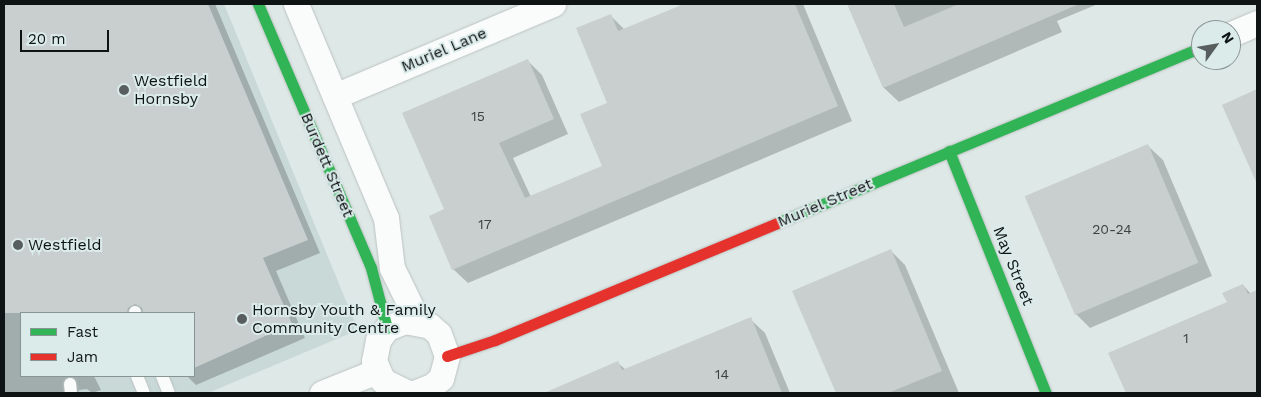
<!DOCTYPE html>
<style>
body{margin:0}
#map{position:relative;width:1261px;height:397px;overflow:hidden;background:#dee8e6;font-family:"Work Sans",sans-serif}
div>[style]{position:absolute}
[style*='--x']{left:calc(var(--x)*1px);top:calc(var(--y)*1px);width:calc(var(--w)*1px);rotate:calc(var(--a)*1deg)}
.built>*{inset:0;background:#c8d9d8}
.shadow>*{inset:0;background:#0003}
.building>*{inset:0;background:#c8cfce;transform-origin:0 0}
.roads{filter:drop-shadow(0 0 1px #bcc3c2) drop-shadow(0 0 1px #bcc3c2)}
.lane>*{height:12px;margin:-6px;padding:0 6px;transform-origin:6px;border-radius:6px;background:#fafcfb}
.street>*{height:25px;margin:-12.5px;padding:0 12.5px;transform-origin:12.5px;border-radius:12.5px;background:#fafcfb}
.fast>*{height:11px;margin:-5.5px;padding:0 5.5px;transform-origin:5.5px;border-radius:5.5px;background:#30b455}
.jam>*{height:11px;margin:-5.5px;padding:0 5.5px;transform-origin:5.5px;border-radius:5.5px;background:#e5322d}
.dots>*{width:14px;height:14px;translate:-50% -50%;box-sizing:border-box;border:2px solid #dbebea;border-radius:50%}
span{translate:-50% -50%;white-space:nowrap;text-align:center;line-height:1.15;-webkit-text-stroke:4px #dbebea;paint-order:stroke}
.number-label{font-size:14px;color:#3c4242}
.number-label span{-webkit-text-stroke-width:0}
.street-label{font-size:16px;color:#0e1313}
.poi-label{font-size:16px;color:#0e1313}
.left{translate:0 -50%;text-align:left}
.frame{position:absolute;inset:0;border:5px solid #0e1313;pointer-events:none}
.legend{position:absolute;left:20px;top:312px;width:175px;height:65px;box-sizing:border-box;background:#dbebea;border:1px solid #899594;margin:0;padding:6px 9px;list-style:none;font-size:15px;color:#0e1313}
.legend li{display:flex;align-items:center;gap:10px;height:25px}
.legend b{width:25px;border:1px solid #899594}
.north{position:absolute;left:1191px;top:20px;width:50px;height:50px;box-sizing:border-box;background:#dbebea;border:1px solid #899594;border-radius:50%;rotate:58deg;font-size:14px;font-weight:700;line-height:20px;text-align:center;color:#0e1313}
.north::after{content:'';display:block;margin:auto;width:18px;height:22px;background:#575e5d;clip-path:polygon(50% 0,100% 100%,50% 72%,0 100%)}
.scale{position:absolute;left:20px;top:30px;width:89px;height:22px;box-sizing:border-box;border:2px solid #0e1313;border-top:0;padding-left:6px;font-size:15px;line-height:18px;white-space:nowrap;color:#0e1313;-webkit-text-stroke:4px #dbebea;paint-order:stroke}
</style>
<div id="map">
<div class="built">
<div style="clip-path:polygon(evenodd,4px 4px,224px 4px,358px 330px,208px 393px,4px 393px,4px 4px,21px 313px,194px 313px,194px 376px,21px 376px,21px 313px)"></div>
</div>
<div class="shadow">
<div style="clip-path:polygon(4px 4px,215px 4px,320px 253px,276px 271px,305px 338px,196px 385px,187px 376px,194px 376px,194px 313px,21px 313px,21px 376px,94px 376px,101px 390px,92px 393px,87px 389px,79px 390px,78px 393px,4px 393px)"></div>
<div style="clip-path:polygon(688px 4px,803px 4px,852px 121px,468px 283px,453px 269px,445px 210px,527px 60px,542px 75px,568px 134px,513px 158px,531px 197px,603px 167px,609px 104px,610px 15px,625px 30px)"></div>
<div style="clip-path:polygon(848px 4px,1098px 4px,1057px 21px,1062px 32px,899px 102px,884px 88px)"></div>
<div style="clip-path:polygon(1257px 90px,1257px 177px,1224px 105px)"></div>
<div style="clip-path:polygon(1148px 146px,1163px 160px,1212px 276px,1090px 328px,1076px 314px)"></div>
<div style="clip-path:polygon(891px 251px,905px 265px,959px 393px,837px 393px,794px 291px)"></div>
<div style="clip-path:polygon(1243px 285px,1251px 294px,1257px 291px,1257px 393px,1127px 393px,1110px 353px,1228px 303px)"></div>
<div style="clip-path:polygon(750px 319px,765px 333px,790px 393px,547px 393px,618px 363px,626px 370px)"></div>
</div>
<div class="building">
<div style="clip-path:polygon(4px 4px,208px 4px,308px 240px,263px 258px,292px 324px,194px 368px,194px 313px,143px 313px,142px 308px,135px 304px,128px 308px,127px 313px,4px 313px)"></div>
<div style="clip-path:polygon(684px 4px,795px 4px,838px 106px,452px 270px,429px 216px,444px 209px,402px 113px,528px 59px,554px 119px,499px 143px,525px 198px,602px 166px,580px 114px,607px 103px,576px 28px,611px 14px,618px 31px)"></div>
<div style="clip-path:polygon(847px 4px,894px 4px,904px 27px,959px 4px,1079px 4px,883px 88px)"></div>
<div style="clip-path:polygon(1257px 89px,1257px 184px,1222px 105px)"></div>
<div style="left:1148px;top:144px;width:129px;height:134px;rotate:67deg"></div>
<div style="clip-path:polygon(891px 249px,942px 371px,888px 393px,836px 393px,792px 291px)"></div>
<div style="clip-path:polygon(1243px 284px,1248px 294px,1257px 290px,1257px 393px,1126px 393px,1108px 353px,1227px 302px,1222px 293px)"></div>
<div style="clip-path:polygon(751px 317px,782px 393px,544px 393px,618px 361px,622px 370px)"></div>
</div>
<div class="roads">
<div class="lane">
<div style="--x:135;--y:312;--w:1;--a:90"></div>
<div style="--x:137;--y:376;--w:18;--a:68"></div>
<div style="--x:162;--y:376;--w:18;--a:68"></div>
<div style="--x:70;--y:384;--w:9;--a:84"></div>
</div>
<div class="street">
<div style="--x:296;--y:4;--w:232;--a:67.2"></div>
<div style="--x:386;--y:218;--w:50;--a:83.2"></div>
<div style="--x:392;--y:268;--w:59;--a:63.9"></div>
<div style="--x:1231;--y:34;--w:28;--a:-23"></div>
<div style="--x:335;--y:96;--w:237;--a:-22.9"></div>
<div style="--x:322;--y:393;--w:59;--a:-21.8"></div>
<div style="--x:408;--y:393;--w:28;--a:-154"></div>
<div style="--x:383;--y:381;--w:22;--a:-114"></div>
<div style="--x:374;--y:361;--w:21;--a:-79"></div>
<div style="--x:378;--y:340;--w:15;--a:-53"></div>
<div style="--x:387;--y:328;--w:19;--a:-21"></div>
<div style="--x:405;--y:321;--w:25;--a:11"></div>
<div style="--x:430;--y:326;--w:12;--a:42"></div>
<div style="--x:439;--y:334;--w:23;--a:70"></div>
<div style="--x:447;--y:356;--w:23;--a:105"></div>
<div style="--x:441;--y:378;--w:12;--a:138"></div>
<div style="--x:432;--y:386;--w:19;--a:159"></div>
</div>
<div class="fast">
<div style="--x:258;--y:4;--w:287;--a:66.8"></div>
<div style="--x:371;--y:268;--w:62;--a:75.1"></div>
<div style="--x:949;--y:151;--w:261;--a:68.2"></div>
<div style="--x:777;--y:223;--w:459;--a:-22.5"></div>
</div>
<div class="jam">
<div style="--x:447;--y:356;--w:51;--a:-18.4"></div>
<div style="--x:495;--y:340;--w:305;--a:-22.5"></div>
</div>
</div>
<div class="dots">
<div style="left:124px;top:90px;background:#575e5d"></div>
<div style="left:18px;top:245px;background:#575e5d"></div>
<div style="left:242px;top:319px;background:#575e5d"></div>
</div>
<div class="number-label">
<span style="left:478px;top:116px">15</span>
<span style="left:485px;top:224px">17</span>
<span style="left:1112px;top:229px">20-24</span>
<span style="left:1186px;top:338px">1</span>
<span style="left:722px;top:374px">14</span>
</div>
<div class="street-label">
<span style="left:444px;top:50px;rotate:-23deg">Muriel Lane</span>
<span style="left:327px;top:165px;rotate:67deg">Burdett Street</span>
<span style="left:825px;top:203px;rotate:-23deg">Muriel Street</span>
<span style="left:1013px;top:266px;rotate:68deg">May Street</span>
</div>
<div class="poi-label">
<span class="left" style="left:134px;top:90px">Westfield<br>Hornsby</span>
<span class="left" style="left:28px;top:245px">Westfield</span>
<span class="left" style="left:252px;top:319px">Hornsby Youth &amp; Family<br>Community Centre</span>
</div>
<div class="frame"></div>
<ul class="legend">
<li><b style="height:6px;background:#30b455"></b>Fast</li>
<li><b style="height:6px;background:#e5322d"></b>Jam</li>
</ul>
<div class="north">N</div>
<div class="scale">20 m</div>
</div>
